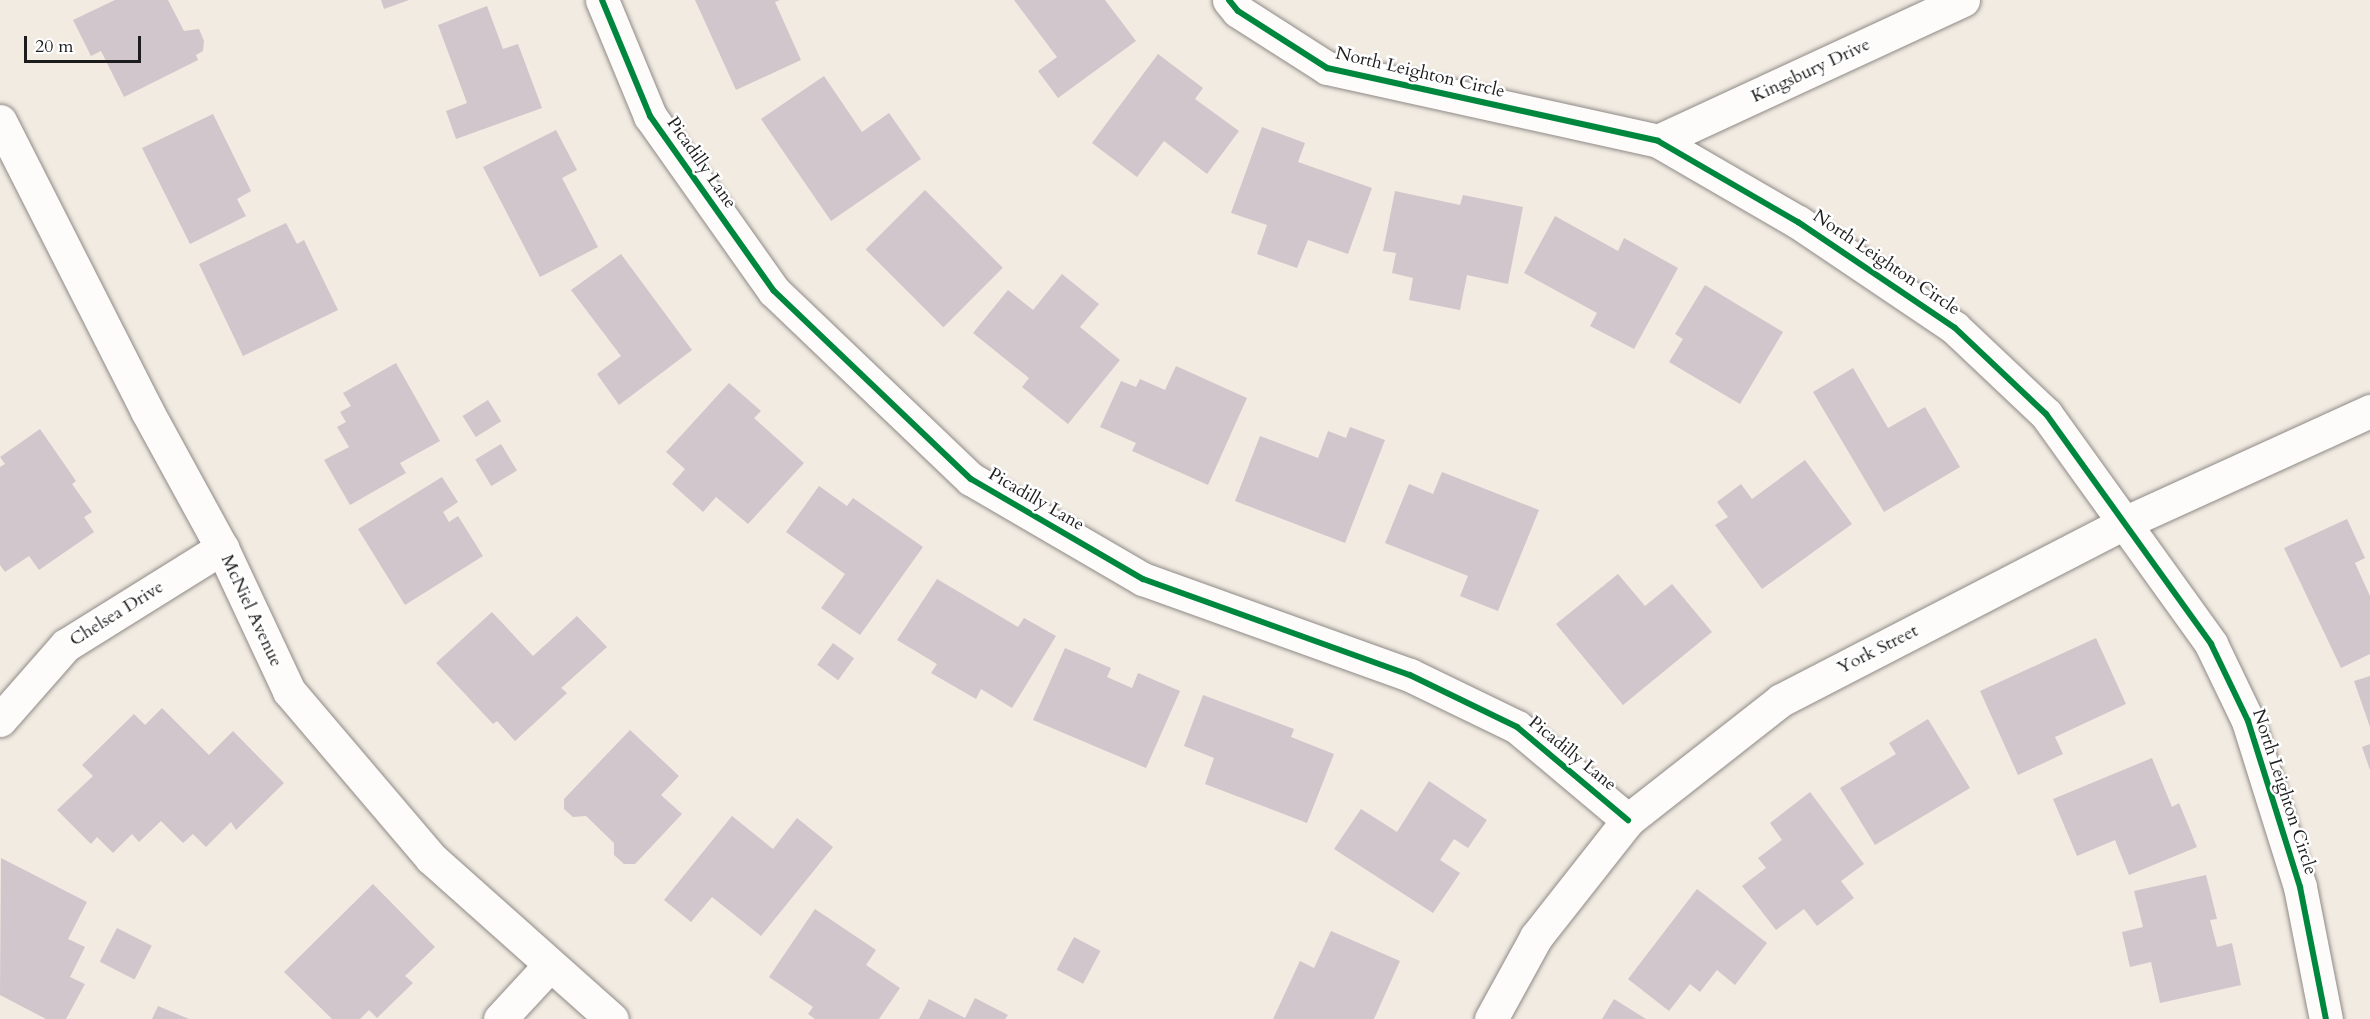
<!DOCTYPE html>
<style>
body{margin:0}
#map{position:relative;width:2370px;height:1019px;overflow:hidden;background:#f2ebe2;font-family:Cardo,serif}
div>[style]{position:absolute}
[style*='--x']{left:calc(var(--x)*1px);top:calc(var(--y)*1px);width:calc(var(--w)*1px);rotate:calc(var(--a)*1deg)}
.building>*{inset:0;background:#d0c6cb;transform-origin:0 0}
.roads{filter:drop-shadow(0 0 2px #8e8a86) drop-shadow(0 0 2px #8e8a86)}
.minor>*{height:33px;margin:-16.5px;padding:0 16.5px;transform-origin:16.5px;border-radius:16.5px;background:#fdfcfb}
.tertiary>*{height:33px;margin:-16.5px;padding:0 16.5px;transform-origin:16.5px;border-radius:16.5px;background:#fdfcfb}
.cycleway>*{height:6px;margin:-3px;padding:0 3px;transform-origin:3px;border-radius:3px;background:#00873e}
span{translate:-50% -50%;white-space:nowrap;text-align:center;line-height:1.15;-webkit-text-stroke:5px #fff;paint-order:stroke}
.street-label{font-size:18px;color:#1c1c1c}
.scale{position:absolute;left:24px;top:36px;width:117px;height:27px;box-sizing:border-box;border:3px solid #1c1c1c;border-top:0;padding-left:8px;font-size:18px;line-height:21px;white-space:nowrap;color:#1c1c1c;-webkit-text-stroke:4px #fff;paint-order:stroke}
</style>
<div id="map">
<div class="building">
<div style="clip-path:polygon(115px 0,168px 0,184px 31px,199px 29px,204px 41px,203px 51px,196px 55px,198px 60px,124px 97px,101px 51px,91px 56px,73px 20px)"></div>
<div style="clip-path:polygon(381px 0,409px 0,384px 9px)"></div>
<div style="clip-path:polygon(695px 0,780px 0,775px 2px,801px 60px,736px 90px)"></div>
<div style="clip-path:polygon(1014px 0,1105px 0,1136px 41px,1058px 98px,1038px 71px,1057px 57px)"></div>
<div style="clip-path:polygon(487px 6px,503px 49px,518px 44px,542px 108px,456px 139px,446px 111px,467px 103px,438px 25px)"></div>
<div style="clip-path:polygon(1158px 54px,1203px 88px,1195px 99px,1239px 131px,1207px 174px,1164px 141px,1137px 177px,1092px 143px)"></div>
<div style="clip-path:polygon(824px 76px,862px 132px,889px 113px,921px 159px,831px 221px,761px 119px)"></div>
<div style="clip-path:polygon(213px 114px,251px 191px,237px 199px,246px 216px,190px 244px,142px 148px)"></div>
<div style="clip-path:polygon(1262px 127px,1305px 143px,1298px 162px,1372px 188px,1348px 254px,1308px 240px,1297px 268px,1257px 254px,1267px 225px,1231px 213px)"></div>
<div style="clip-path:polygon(556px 130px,577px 170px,562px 178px,598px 247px,540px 277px,483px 167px)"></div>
<div style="left:925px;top:190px;width:110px;height:84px;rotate:45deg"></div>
<div style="clip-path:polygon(1395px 191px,1460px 205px,1463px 195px,1523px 207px,1508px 284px,1467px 275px,1460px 310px,1409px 300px,1413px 278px,1392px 273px,1396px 253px,1383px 251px)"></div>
<div style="clip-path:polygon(1555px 216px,1618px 251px,1624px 238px,1678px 268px,1634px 349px,1590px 326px,1597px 313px,1524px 273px)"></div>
<div style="clip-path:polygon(286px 223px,297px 244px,304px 240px,338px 310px,243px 356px,199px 264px)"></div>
<div style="clip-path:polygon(621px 254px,692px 350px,619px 405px,597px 374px,621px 356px,571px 290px)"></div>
<div style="clip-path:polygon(1062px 274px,1099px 304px,1080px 327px,1120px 360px,1068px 424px,1022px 387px,1029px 378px,973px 333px,1008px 290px,1033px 310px)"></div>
<div style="clip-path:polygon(1705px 285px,1783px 332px,1740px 404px,1669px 362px,1683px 339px,1675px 334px)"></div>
<div style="clip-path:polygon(396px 363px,440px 441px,400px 463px,406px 473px,350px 505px,324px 460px,349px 447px,337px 427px,346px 422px,340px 412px,351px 406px,343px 393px)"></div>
<div style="clip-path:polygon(1176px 366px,1247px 398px,1208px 485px,1132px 451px,1136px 443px,1100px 427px,1121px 381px,1136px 387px,1140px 379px,1165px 390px)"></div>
<div style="clip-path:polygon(1853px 368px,1888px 428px,1925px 407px,1960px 467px,1884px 512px,1813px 392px)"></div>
<div style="clip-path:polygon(729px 383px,761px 411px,754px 418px,804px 463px,748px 524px,716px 497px,703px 512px,672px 484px,685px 469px,666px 452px)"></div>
<div style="left:488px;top:400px;width:25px;height:30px;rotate:58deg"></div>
<div style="clip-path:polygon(1350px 427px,1385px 440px,1345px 543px,1235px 501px,1260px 436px,1318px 458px,1328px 431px,1346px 438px)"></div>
<div style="clip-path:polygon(40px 429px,76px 481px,72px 484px,92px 512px,84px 517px,94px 532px,39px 570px,29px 556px,5px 572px,0 565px,0 467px,5px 464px,0 457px)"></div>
<div style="left:501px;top:444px;width:31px;height:30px;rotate:59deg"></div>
<div style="clip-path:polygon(1805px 460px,1852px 524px,1762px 589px,1715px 525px,1728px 517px,1717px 502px,1741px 484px,1752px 499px)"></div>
<div style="clip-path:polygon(1442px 472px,1539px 510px,1498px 611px,1460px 596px,1468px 576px,1385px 543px,1409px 484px,1433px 494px)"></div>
<div style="clip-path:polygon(442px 477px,458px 502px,443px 512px,449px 522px,458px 516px,483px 556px,405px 605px,358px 529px)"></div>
<div style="clip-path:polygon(819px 486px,847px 506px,853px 498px,923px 547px,860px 635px,821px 608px,845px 574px,786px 532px)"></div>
<div style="clip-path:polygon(2347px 519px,2365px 558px,2355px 563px,2370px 596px,2370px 654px,2341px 668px,2284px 548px)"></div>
<div style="clip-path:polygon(1618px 574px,1645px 606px,1672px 584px,1712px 632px,1623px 705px,1556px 624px)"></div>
<div style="clip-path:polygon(937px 579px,1018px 627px,1024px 618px,1056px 636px,1012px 708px,981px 689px,976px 699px,931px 673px,937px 664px,897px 640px)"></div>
<div style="clip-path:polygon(492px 612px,533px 656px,577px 616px,607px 647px,561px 688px,567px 693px,515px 741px,497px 721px,493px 724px,436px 663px)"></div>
<div style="clip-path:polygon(2096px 638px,2126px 704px,2055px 737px,2063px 754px,2018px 775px,1980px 691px)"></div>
<div style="left:833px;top:643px;width:26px;height:27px;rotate:36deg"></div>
<div style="clip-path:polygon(1065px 648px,1111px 668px,1107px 677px,1132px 688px,1138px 673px,1180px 691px,1146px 768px,1033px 720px)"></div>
<div style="clip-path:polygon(2370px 676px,2370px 727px,2354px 681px)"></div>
<div style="clip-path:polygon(1203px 695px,1294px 729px,1291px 737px,1334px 754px,1307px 823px,1205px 784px,1214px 758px,1184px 746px)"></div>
<div style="clip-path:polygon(162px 708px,209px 755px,233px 731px,284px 783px,236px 830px,231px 822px,206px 847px,193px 834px,183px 843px,161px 821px,139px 842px,132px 834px,113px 853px,97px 837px,91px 844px,57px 810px,93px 776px,82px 765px,134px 714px,145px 725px)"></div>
<div style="clip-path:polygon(1928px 719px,1970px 788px,1875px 845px,1840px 788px,1896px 754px,1889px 743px)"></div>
<div style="clip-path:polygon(630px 730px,679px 776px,661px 795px,682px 814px,635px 864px,624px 864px,614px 855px,614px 843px,586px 816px,573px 817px,564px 809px,564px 799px)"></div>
<div style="clip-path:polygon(2370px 744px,2370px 770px,2362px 747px)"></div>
<div style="clip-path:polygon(2152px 758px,2172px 807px,2179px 803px,2197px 847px,2129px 875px,2115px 840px,2077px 856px,2053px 799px)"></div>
<div style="clip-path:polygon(1429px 781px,1487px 820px,1468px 848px,1454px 839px,1440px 860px,1460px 873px,1433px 913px,1334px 849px,1361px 809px,1397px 832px)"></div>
<div style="clip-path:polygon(1810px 792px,1864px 864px,1841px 881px,1854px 898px,1817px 926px,1804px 909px,1776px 930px,1742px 886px,1766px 868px,1758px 858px,1782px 840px,1770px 823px)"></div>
<div style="clip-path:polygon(732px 816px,773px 849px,797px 818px,833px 847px,761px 936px,712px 897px,691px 922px,664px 900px)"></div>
<div style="clip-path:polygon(1px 858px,87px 902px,68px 939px,85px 947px,70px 977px,85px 984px,66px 1019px,46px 1019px,0 995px)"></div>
<div style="clip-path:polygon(2206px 875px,2217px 919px,2210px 920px,2217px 947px,2232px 943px,2241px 985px,2160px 1003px,2151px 962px,2130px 967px,2122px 932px,2143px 927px,2134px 891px)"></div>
<div style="clip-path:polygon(373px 884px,435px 947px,405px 976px,413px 983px,377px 1018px,369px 1010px,360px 1019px,332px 1019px,284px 972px)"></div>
<div style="clip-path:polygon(1697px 889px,1767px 943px,1735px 985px,1717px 970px,1700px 992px,1690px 984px,1669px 1011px,1628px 979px)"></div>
<div style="clip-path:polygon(815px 909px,876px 950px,866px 965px,900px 988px,879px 1019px,815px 1019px,808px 1014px,813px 1007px,769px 977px)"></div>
<div style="left:117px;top:928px;width:39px;height:38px;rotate:27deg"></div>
<div style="clip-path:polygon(1331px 931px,1400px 961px,1374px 1019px,1273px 1019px,1300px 961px,1314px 968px)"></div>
<div style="left:1074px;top:937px;width:30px;height:37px;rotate:28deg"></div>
<div style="clip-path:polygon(975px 998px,1008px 1015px,1005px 1019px,919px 1019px,929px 999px,965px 1018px)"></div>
<div style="clip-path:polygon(1614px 999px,1646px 1019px,1602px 1019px)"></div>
<div style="clip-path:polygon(158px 1006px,189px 1019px,152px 1019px)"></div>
</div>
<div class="roads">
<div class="minor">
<div style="--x:602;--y:0;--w:126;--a:67.5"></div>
<div style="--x:650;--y:116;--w:214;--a:54.7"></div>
<div style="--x:774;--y:291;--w:272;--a:43.7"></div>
<div style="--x:971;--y:479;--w:199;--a:30.2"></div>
<div style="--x:1143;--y:579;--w:284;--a:19.8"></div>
<div style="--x:1410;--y:675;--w:119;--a:25.9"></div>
<div style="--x:1517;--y:727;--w:145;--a:40"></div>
<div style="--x:1229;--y:0;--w:14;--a:51"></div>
<div style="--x:1238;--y:11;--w:106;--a:32.6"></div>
<div style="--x:1327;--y:68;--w:339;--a:12.4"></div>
<div style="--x:1658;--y:141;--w:162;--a:30.1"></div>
<div style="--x:1798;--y:222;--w:189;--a:34"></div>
<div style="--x:1955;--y:328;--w:125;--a:43.4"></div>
<div style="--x:2046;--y:414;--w:283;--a:54.3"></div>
<div style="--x:2211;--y:644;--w:85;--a:64.3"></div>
<div style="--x:2248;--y:721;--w:174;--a:72.6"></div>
<div style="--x:2300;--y:887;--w:135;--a:78.9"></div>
<div style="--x:1658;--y:141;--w:336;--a:-24.8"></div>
<div style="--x:0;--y:720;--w:100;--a:-48.7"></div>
<div style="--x:66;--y:645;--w:184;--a:-31.9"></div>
<div style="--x:500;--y:1019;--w:72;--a:-47.2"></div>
<div style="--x:1491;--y:1019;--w:94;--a:-61.2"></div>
<div style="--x:1536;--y:937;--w:149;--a:-51.8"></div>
<div style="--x:1628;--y:820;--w:194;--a:-38.1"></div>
<div style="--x:1781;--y:700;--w:384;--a:-27.3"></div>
<div style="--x:2122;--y:524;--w:273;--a:-24.5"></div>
</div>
<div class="tertiary">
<div style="--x:0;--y:121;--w:325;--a:63.1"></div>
<div style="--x:147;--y:411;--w:156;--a:61.3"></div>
<div style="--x:222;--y:548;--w:158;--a:64.9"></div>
<div style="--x:289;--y:691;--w:219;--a:49.6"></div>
<div style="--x:431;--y:858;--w:242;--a:41.7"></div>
</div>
</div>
<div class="cycleway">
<div style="--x:602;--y:0;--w:126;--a:67.5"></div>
<div style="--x:650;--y:116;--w:214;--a:54.7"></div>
<div style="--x:774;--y:291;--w:272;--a:43.7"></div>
<div style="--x:971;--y:479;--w:199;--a:30.2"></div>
<div style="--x:1143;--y:579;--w:284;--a:19.8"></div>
<div style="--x:1410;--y:675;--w:119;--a:25.9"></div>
<div style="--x:1517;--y:727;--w:145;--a:40"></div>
<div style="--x:1229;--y:0;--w:14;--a:51"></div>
<div style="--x:1238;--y:11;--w:106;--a:32.6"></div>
<div style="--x:1327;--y:68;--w:339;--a:12.4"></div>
<div style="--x:1658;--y:141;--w:162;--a:30.1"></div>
<div style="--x:1798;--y:222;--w:189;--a:34"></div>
<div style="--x:1955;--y:328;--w:125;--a:43.4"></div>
<div style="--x:2046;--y:414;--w:283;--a:54.3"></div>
<div style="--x:2211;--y:644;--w:85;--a:64.3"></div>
<div style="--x:2248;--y:721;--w:174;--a:72.6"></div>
<div style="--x:2300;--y:887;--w:135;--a:78.9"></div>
</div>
<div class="street-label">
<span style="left:1811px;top:71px;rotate:-25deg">Kingsbury Drive</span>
<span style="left:1420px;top:73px;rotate:13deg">North Leighton Circle</span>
<span style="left:701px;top:163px;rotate:55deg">Picadilly Lane</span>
<span style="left:1886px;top:263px;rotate:34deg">North Leighton Circle</span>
<span style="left:1036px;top:500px;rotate:30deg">Picadilly Lane</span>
<span style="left:251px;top:611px;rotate:65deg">McNiel Avenue</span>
<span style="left:117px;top:614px;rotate:-32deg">Chelsea Drive</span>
<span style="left:1878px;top:650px;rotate:-27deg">York Street</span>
<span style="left:1572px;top:754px;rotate:39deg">Picadilly Lane</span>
<span style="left:2284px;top:792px;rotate:72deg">North Leighton Circle</span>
</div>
<div class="scale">20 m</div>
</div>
